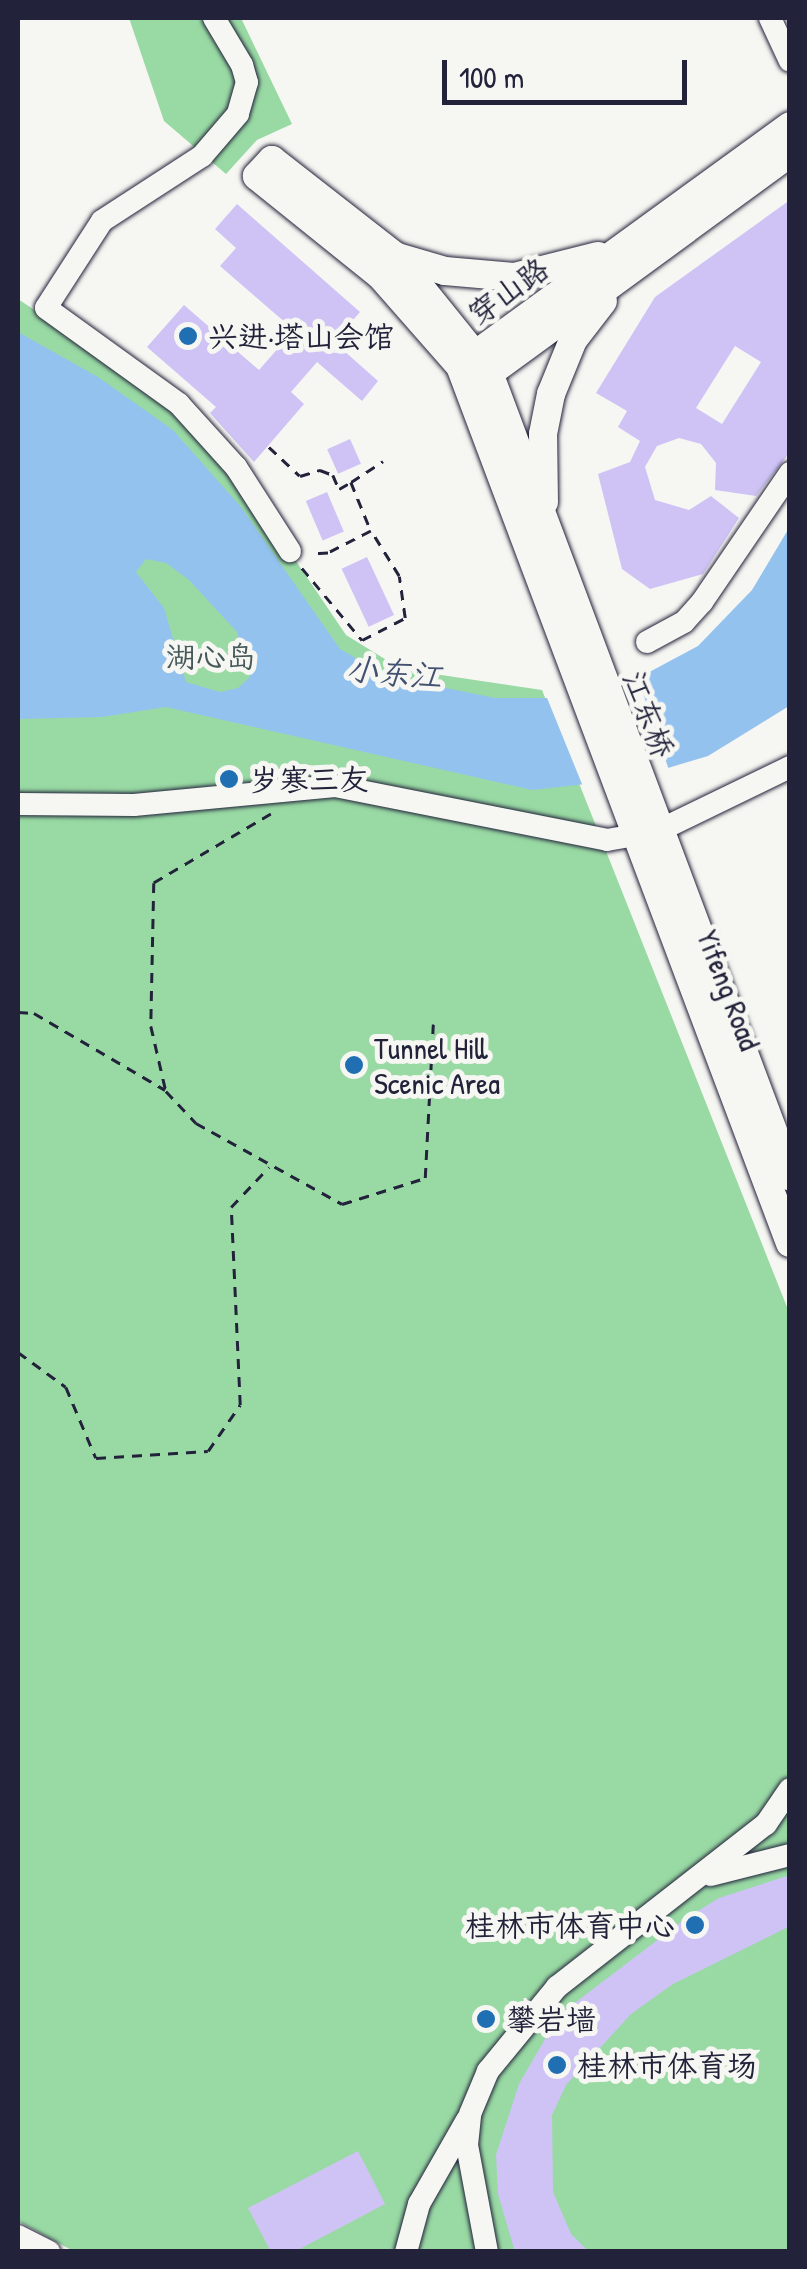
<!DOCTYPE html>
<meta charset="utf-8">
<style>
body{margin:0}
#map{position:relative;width:807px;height:2269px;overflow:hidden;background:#f6f6f2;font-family:"Patrick Hand","LXGW WenKai TC",sans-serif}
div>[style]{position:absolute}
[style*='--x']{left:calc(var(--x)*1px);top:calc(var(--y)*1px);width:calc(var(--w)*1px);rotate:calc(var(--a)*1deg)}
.green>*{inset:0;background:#99daa4}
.water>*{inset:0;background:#94c2ee}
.pier>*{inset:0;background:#f6f6f2}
.building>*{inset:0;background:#cfc3f6;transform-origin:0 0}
.path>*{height:2.5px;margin-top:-1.25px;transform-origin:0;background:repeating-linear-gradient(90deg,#22223b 0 10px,transparent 0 18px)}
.roads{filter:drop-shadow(0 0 2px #22223b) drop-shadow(0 0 2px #22223b)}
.minor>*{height:22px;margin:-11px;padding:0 11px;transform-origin:11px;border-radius:11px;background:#f6f6f2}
.major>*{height:28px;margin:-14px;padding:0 14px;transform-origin:14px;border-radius:14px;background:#f6f6f2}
.dots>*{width:28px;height:28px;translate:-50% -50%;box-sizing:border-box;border:5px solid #f6f6f2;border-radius:50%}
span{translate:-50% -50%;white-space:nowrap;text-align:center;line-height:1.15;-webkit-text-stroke:10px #f6f6f2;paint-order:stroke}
.street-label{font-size:30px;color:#22223b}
.poi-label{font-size:30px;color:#22223b}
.left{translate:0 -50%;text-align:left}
.right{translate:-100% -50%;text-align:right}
.park-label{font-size:30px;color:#46595a}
.water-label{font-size:32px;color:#445271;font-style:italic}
.frame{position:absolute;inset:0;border:20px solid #22223b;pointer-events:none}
.scale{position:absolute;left:442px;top:60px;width:245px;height:45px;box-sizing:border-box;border:5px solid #22223b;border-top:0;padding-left:12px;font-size:30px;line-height:35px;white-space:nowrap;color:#22223b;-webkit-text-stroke:8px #f6f6f2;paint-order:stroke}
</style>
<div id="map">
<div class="green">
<div style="clip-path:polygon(129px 18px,241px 18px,292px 124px,257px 140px,226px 174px,164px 121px)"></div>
<div style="clip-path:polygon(18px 299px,152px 389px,254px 499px,346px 635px,401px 669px,542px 690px,789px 1312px,789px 2251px,75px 2252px,18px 2221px)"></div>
</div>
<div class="water">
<div style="clip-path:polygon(evenodd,18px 332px,98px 377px,173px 430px,241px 507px,340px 649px,387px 676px,495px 698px,571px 698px,640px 677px,698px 646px,752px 590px,789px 528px,789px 706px,708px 756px,631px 779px,532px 790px,166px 707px,102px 717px,18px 719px,18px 332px,146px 559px,166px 563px,189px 580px,237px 632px,250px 677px,238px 688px,220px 692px,186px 682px,164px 608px,136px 572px,146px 559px)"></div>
</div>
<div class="pier">
<div style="clip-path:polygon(636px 673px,670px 773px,584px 789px,545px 693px,570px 693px)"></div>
</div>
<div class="building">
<div style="clip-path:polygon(evenodd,790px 200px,790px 452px,756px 496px,715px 490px,716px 463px,701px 444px,679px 438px,657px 446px,645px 467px,655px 500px,689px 510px,711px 496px,739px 518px,703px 574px,650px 589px,622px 569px,598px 474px,630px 462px,640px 441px,618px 427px,627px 411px,596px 393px,655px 297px,790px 200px,735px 346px,761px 362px,722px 424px,696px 408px,735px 346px)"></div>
<div style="clip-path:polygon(237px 204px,360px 312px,334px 342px,378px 381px,362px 401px,317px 362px,291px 392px,304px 404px,254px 462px,210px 413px,216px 407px,147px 347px,184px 305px,259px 370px,294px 330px,220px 266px,236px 248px,215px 229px)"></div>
<div style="left:350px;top:439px;width:27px;height:25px;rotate:66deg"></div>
<div style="left:327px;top:492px;width:43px;height:23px;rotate:67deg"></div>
<div style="left:367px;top:557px;width:64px;height:28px;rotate:65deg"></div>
<div style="clip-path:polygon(790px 1875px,790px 1926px,673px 1984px,631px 2014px,566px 2085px,552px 2115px,553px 2192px,571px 2234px,589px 2252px,515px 2252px,498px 2194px,496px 2155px,519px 2084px,559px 2015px,685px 1919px,719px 1898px)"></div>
<div style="clip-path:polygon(358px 2151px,385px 2204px,294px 2252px,271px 2252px,248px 2208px)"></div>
</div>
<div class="path">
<div style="--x:269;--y:447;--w:42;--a:43.1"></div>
<div style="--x:300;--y:476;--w:21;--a:-17"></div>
<div style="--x:320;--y:470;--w:14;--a:21"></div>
<div style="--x:333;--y:475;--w:15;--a:67"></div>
<div style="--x:339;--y:489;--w:14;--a:-30"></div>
<div style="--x:351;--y:482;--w:53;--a:67.8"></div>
<div style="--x:371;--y:531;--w:48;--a:152.9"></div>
<div style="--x:328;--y:553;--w:17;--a:177"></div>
<div style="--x:351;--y:482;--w:38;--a:-33"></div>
<div style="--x:302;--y:568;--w:94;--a:50.2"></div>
<div style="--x:362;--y:640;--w:48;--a:-27.1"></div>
<div style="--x:405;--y:618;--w:42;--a:-98.1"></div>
<div style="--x:399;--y:576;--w:53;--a:-121.9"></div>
<div style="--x:271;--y:814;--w:136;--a:149.5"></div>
<div style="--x:154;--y:883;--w:143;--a:91.2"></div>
<div style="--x:151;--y:1026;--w:67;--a:77"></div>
<div style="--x:166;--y:1091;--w:44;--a:46.8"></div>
<div style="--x:196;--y:1123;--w:167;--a:29"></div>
<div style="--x:342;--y:1204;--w:87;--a:-17.4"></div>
<div style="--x:425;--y:1178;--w:154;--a:-87"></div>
<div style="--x:18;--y:1012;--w:16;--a:4"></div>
<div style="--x:34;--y:1013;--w:152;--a:30.4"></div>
<div style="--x:18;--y:1352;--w:59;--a:36.1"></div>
<div style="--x:66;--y:1387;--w:77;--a:67.1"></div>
<div style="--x:96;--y:1458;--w:112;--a:-3.6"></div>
<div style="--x:208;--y:1451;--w:56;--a:-55.2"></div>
<div style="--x:240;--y:1405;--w:198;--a:-92.6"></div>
<div style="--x:231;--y:1207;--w:55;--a:-46.5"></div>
</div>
<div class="roads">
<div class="minor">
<div style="--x:214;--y:18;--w:55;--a:59.2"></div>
<div style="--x:242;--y:65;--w:18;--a:74"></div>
<div style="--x:247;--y:82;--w:33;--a:106"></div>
<div style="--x:238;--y:114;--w:55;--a:130.6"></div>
<div style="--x:202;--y:156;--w:119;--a:147"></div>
<div style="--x:102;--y:221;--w:103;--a:122.8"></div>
<div style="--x:46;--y:308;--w:164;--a:35.8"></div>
<div style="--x:179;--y:404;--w:85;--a:47.9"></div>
<div style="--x:236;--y:467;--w:100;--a:57.3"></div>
<div style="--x:770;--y:18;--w:47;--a:65.1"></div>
<div style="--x:647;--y:642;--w:42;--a:-28.4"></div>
<div style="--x:684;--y:622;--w:27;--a:-48"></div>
<div style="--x:702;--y:602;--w:156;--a:-55.7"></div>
<div style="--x:18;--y:804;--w:116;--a:0.5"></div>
<div style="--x:134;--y:805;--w:202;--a:-5.4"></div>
<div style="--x:335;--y:786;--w:277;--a:11.2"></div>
<div style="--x:607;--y:840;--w:52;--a:-10"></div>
<div style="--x:658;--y:831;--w:147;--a:-25.9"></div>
<div style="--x:711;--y:1875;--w:81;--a:-14.2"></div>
<div style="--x:18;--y:2236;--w:35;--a:27"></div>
<div style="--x:406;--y:2252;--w:50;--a:-74.8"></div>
<div style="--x:419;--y:2204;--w:97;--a:-60.3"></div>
<div style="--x:487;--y:2252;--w:109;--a:-100.6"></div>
<div style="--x:467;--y:2145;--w:31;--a:-84"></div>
<div style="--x:470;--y:2114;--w:47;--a:-67.3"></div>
<div style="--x:488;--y:2071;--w:109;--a:-50.6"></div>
<div style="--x:557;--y:1987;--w:265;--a:-38"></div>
<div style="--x:766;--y:1824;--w:42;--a:-55.6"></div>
</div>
<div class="major">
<div style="--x:790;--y:126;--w:408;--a:144"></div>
<div style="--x:460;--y:366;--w:937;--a:69.38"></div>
<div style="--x:790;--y:153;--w:373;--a:143.8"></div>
<div style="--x:489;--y:373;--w:858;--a:69.45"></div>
<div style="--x:397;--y:257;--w:50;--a:16.3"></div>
<div style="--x:445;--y:271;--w:69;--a:5"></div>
<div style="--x:514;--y:277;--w:87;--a:-14"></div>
<div style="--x:460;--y:366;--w:121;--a:-131.3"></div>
<div style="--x:380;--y:275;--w:158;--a:-141.2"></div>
<div style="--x:257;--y:176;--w:22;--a:-47"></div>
<div style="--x:272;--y:160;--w:156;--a:38"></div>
<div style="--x:395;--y:256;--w:146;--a:51.1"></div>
<div style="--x:544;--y:502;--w:68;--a:-90.8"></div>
<div style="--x:543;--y:434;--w:41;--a:-78.7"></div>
<div style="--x:551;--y:394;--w:58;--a:-67.8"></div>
<div style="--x:573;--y:340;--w:49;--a:-52.4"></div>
</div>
</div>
<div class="dots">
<div style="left:188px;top:336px;background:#1f6fb2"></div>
<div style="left:229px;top:779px;background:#1f6fb2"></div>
<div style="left:354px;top:1065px;background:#1f6fb2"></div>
<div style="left:695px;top:1925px;background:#1f6fb2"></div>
<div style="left:486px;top:2019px;background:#1f6fb2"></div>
<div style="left:557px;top:2065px;background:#1f6fb2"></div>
</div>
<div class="street-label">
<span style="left:508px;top:291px;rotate:-36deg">穿山路</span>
<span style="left:649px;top:714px;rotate:69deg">江东桥</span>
<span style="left:729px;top:990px;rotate:69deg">Yifeng Road</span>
</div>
<div class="poi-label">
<span class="left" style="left:208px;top:336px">兴进·塔山会馆</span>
<span class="left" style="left:249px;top:779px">岁寒三友</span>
<span class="left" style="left:374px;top:1065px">Tunnel Hill<br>Scenic Area</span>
<span class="right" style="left:675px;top:1925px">桂林市体育中心</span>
<span class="left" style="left:506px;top:2019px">攀岩墙</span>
<span class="left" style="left:577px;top:2065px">桂林市体育场</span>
</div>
<div class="park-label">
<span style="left:211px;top:656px">湖心岛</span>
</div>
<div class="water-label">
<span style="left:394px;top:673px;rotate:5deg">小东江</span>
</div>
<div class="frame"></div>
<div class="scale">100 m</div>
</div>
